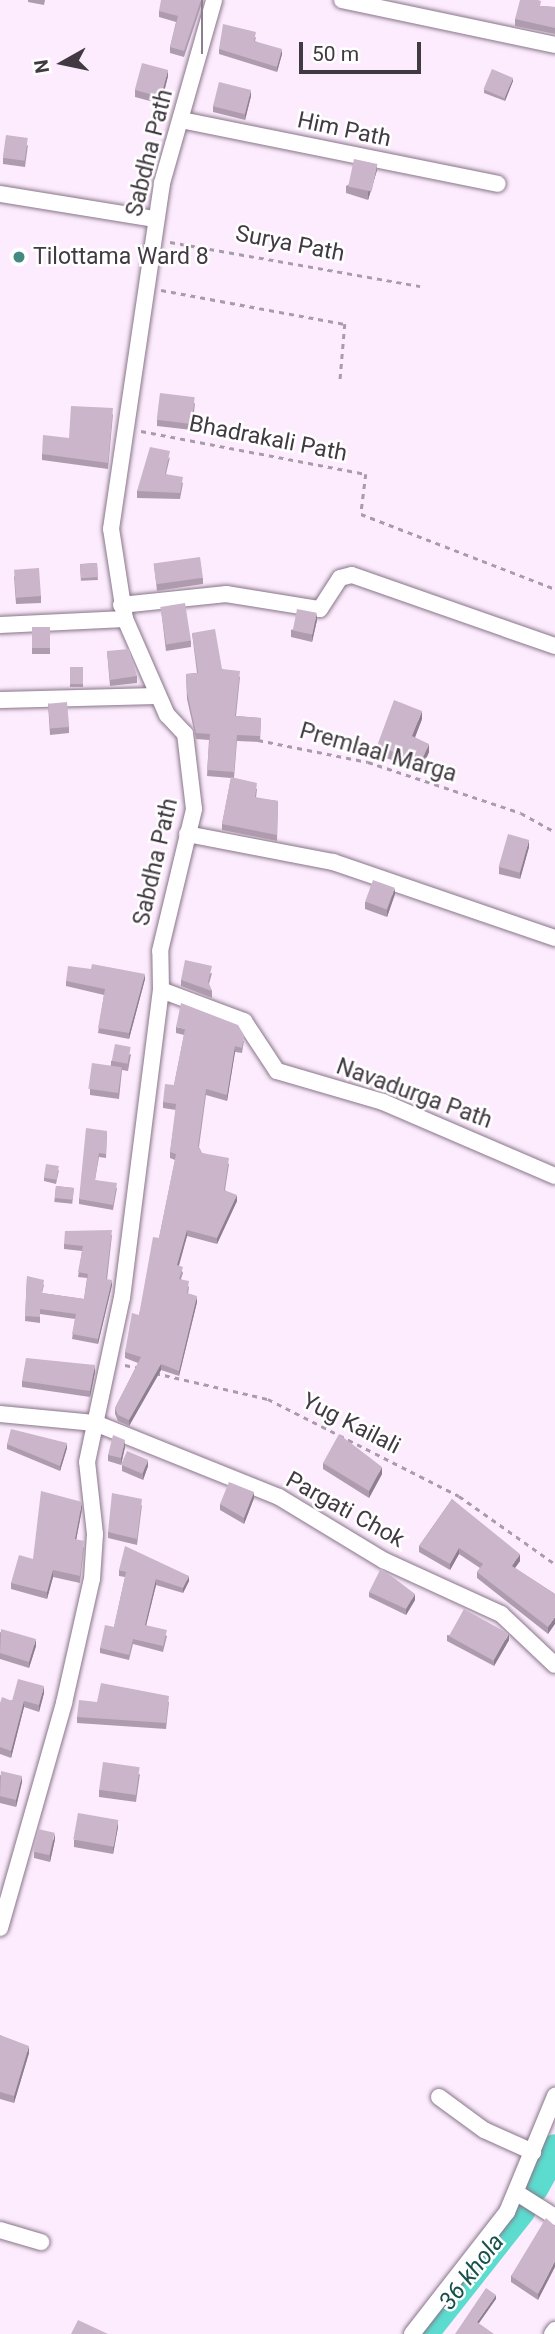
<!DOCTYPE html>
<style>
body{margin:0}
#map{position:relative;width:555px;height:2334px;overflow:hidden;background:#fdecfe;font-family:Roboto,sans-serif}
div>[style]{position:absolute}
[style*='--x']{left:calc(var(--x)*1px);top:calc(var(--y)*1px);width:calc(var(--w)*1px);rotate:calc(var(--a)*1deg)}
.river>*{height:30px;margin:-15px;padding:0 15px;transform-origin:15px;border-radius:15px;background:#5bdcce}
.path>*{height:2.5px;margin-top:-1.25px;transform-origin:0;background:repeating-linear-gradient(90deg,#a99caa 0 5px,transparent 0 10px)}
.roads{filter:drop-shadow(0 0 2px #887589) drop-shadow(0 0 2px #887589)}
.minor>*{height:16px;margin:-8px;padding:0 8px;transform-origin:8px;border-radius:8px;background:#fff}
.wall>*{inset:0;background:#ae9cae;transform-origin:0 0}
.shaded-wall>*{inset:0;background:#8d7f8d;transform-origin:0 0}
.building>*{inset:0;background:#cab5ca;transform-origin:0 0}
.dots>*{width:19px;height:19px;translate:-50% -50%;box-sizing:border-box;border:4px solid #fff;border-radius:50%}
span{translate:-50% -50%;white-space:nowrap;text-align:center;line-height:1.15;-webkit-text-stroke:5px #fff;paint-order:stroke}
.street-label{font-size:23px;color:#423a42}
.poi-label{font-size:23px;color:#423a42}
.left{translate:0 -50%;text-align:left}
.water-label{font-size:24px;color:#18504a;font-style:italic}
.north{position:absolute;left:28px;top:28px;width:70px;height:70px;-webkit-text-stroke:5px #fff;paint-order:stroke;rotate:261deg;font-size:19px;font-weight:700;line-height:28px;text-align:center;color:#423a42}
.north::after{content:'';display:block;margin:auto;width:24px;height:32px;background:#423a42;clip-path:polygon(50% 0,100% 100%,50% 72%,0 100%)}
.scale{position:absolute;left:299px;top:42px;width:122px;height:32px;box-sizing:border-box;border:4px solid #423a42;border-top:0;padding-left:9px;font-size:21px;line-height:24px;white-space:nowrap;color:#423a42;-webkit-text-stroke:5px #fff;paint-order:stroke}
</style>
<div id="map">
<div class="river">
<div style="--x:534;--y:2187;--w:43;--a:-61.1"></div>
<div style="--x:423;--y:2334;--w:158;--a:-51.7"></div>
</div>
<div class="path">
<div style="--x:170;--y:242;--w:254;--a:10"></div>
<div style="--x:161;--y:290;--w:187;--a:10.5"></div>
<div style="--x:345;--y:324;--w:58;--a:94.9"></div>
<div style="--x:141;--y:431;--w:229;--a:10.8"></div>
<div style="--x:366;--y:474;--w:40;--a:97.1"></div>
<div style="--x:361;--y:514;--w:208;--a:21.1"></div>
<div style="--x:258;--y:740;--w:112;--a:11.3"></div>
<div style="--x:368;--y:762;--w:161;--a:18.4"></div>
<div style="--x:521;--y:813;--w:39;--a:29"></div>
<div style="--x:125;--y:1365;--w:14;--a:12"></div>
<div style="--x:155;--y:1373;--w:116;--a:13"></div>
<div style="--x:268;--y:1399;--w:214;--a:26.9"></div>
<div style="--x:459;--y:1496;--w:118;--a:35.3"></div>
</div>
<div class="roads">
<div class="minor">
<div style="--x:342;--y:0;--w:218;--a:11.9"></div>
<div style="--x:181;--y:120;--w:323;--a:11.4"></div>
<div style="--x:0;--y:194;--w:157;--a:9.2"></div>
<div style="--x:121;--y:605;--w:106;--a:-6"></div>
<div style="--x:226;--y:594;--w:95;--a:9.1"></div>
<div style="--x:320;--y:609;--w:37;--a:-57"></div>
<div style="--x:340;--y:578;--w:12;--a:-14"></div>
<div style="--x:352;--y:575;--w:215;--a:19.3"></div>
<div style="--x:0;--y:625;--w:125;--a:-2.7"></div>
<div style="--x:0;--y:700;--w:158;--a:-1.5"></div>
<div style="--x:187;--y:834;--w:149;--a:10.9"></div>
<div style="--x:333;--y:862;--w:235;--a:18.9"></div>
<div style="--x:161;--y:990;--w:89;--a:20.5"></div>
<div style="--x:244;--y:1021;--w:60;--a:56.6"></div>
<div style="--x:277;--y:1071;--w:110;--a:16.3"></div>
<div style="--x:383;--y:1102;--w:187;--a:23.3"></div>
<div style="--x:0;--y:1414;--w:95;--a:5.4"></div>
<div style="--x:95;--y:1423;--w:198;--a:21.9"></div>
<div style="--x:279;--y:1497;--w:122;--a:31.2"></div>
<div style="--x:383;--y:1560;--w:130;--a:24.6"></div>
<div style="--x:501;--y:1614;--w:74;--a:43.4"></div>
<div style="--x:0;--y:1928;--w:234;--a:-74.1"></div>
<div style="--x:64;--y:1703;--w:127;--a:-77.3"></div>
<div style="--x:92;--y:1579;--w:45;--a:-86.2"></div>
<div style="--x:95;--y:1534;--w:72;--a:-96.3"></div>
<div style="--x:87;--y:1462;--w:168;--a:-78"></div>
<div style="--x:122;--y:1298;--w:310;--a:-82.8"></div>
<div style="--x:161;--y:990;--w:39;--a:-91"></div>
<div style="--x:160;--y:951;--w:146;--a:-76.5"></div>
<div style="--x:194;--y:809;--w:76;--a:-96.8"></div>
<div style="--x:185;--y:734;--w:26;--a:-133"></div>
<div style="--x:167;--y:715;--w:105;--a:-113.6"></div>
<div style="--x:125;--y:619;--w:91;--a:-98.8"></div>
<div style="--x:111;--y:529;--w:350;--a:-81.6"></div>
<div style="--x:162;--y:183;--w:190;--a:-74.1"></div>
<div style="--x:439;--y:2097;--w:56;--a:36.3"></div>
<div style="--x:484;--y:2130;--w:54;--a:24.2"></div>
<div style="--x:517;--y:2193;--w:45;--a:32.3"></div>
<div style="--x:0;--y:2230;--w:43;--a:16.3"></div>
<div style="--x:412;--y:2334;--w:155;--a:-52.1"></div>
<div style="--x:507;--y:2212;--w:126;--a:-67.5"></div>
<div style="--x:552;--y:2334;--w:5;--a:-53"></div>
</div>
</div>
<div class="wall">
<div style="clip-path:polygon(28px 0,45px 0,44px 5px,28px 2px)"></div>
<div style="clip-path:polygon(203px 0,184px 57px,170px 53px,170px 47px,176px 22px,159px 17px,159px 11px)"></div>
<div style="clip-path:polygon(541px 6px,555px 7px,555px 34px,515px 26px,515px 19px)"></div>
<div style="clip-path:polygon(256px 37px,255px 41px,282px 54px,277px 72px,219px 54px,219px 49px)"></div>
<div style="clip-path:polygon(168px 76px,161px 104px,135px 97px,135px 90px)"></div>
<div style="clip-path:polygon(513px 81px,505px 101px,484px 93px,484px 90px)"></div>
<div style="clip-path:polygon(251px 96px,245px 120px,213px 112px,213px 106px)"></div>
<div style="clip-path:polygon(28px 145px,25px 167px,3px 164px,3px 158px)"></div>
<div style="clip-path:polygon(377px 170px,368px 200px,346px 193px,346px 186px)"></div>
<div style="clip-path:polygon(195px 403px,192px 430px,157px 426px,157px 420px)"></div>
<div style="clip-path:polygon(113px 414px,108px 469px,42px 460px,42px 454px,69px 438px)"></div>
<div style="clip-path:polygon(170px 457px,166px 474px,183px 483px,180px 499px,137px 498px,137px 491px)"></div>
<div style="left:97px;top:563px;width:17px;height:17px;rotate:87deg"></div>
<div style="clip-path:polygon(154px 564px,203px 578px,203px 584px,157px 591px)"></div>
<div style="clip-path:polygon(14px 576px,41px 596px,41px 603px,16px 604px)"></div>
<div style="clip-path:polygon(161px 609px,191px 641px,191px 647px,166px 651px)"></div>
<div style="clip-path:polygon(317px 620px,312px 642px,291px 637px,291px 630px)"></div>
<div style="left:32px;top:627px;width:18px;height:27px"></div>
<div style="clip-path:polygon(192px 633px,222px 669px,240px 677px,236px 716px,261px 718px,260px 742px,237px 741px,234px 778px,257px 789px,256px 798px,278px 801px,277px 841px,222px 830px,222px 824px,231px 778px,207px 776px,209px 740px,196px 739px,187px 699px,186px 674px,197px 673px)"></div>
<div style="clip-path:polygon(107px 651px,137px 676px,137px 683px,110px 686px)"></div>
<div style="left:70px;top:667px;width:13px;height:20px"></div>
<div style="clip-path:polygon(48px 703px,69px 727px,69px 733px,50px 735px)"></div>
<div style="clip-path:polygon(422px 719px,415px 737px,429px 752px,421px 770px,377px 755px,377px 746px)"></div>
<div style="clip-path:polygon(529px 847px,520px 879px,499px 874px,499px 867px)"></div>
<div style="clip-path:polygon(395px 894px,387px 917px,365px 909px,365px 902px)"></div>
<div style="clip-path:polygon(212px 973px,209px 984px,212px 991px,212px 998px,181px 986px,181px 980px)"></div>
<div style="clip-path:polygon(145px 979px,129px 1039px,98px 1033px,104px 995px,66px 986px,66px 981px)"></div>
<div style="clip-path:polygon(176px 1027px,244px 1041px,242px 1053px,235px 1052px,227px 1101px,206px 1095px,199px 1147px,202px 1153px,229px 1164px,225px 1190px,237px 1201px,217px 1244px,187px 1236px,179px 1266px,183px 1273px,181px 1279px,189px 1287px,188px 1294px,197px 1302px,179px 1376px,161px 1370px,129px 1426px,118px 1421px,115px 1414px,115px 1408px,138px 1363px,125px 1358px,125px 1352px,139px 1315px,159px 1238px,175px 1160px,170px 1158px,170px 1152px,176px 1110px,163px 1108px,163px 1102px,174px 1085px,184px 1035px,176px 1033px)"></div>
<div style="clip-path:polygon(131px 1054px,128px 1071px,122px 1070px,119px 1099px,90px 1095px,90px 1089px,111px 1065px,111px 1061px)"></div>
<div style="clip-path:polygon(107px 1131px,106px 1158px,99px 1157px,95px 1180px,117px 1188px,113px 1210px,79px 1204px,79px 1199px)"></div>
<div style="clip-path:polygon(59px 1170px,56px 1184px,44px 1181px,44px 1178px)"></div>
<div style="left:56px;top:1186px;width:18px;height:16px;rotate:6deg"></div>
<div style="clip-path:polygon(112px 1235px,107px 1280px,112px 1285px,98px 1344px,72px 1339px,75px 1319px,40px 1314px,40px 1323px,25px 1321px,27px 1276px,44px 1285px,42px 1293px,84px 1299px,87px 1278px,78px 1277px,82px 1251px,64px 1249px,64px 1244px)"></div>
<div style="clip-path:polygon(95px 1372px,90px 1397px,22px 1387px,22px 1381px)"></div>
<div style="clip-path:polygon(7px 1444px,67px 1448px,60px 1471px,7px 1449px)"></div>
<div style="clip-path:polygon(125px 1447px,121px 1465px,108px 1461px,108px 1455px)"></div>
<div style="clip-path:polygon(323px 1463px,382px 1474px,369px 1498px,323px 1469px)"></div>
<div style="clip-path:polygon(122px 1465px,148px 1466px,143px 1480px,122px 1471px)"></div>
<div style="clip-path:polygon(254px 1498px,244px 1524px,220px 1510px,220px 1504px)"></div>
<div style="clip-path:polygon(452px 1499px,520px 1561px,515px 1568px,555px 1594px,548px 1634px,477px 1578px,477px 1572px,480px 1568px,459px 1554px,450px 1570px,419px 1552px,419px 1546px)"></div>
<div style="clip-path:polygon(142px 1505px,137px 1545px,108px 1538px,108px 1532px)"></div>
<div style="clip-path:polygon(82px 1509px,76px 1540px,84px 1548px,80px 1583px,53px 1577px,47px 1599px,11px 1589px,11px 1583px,33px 1559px)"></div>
<div style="clip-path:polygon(119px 1570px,189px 1581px,183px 1593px,156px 1585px,146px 1625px,167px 1636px,163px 1652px,133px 1644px,129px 1660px,100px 1653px,100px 1648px,114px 1627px,125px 1577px,119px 1576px)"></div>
<div style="clip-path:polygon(369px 1592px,415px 1600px,406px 1615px,369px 1597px)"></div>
<div style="clip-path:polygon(0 1632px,36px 1646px,29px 1668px,0 1659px)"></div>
<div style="clip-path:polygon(447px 1635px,509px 1640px,494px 1666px,447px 1641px)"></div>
<div style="clip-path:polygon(44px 1693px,39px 1712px,24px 1707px,11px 1758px,0 1754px,0 1703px)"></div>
<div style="clip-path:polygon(97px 1702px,169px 1702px,166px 1729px,77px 1723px,77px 1717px)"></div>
<div style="clip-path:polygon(140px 1774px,136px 1802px,99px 1797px,99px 1790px)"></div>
<div style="clip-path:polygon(0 1775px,22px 1782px,16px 1807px,0 1803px)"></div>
<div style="clip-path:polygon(118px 1827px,113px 1854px,74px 1847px,74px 1840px)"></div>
<div style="clip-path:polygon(55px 1839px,50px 1862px,34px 1858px,34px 1852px)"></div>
<div style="clip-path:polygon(0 2035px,29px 2053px,14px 2103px,0 2099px)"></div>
<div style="clip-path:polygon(555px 2226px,538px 2300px,511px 2282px,511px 2276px)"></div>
</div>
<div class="shaded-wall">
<div style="left:201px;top:0;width:2px;height:54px"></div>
<div style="clip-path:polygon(282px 49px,282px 54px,277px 72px,277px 67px)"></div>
<div style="clip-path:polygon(168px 70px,168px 76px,161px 104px,161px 97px)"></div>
<div style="clip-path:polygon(513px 78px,513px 81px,505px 101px,505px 97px)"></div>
<div style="clip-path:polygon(251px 90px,251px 96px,245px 120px,245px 113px)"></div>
<div style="clip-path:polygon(377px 164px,377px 170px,368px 200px,368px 193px)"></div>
<div style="clip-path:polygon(317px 613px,317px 620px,312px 642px,312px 635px)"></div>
<div style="clip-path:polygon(422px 711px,422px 719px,412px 745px,412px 736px)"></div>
<div style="clip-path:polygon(429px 744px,429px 752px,421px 770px,421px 762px)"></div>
<div style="clip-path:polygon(529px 840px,529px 847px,520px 879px,520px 873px)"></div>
<div style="clip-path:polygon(395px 888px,395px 894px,387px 917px,387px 911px)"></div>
<div style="clip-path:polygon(145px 974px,145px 979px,129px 1039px,129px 1033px)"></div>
<div style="clip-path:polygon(235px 1046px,235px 1052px,227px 1101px,227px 1095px)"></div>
<div style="clip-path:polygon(237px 1195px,237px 1201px,217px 1244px,217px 1238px)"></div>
<div style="clip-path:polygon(187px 1230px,187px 1236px,177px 1271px,177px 1265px)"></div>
<div style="clip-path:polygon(112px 1280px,112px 1285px,98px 1344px,98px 1339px)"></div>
<div style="clip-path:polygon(197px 1296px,197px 1302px,179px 1376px,179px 1371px)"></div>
<div style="clip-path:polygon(161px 1364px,161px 1370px,129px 1426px,129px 1420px)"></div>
<div style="clip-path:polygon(95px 1365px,95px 1372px,90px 1397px,90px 1391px)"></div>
<div style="clip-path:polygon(125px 1440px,125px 1447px,121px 1465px,121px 1458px)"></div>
<div style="clip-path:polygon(67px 1443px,67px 1448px,60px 1471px,60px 1466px)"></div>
<div style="clip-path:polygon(148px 1460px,148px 1466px,143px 1480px,143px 1473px)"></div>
<div style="clip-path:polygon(382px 1467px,382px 1474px,369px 1498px,369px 1491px)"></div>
<div style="clip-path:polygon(254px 1492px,254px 1498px,244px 1524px,244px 1518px)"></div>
<div style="clip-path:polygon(82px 1502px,82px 1509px,75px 1546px,75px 1539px)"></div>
<div style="clip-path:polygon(459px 1548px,459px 1554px,450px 1570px,450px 1564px)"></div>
<div style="clip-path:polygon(520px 1554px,520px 1561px,512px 1572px,512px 1566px)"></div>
<div style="clip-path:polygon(53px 1570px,53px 1577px,47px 1599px,47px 1592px)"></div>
<div style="clip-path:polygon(189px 1576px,189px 1581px,183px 1593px,183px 1588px)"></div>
<div style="clip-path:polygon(156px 1579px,156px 1585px,145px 1630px,145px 1625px)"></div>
<div style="clip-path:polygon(415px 1594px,415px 1600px,406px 1615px,406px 1609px)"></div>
<div style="clip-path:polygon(555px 1617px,555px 1624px,548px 1634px,548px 1627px)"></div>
<div style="clip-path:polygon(509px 1634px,509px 1640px,494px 1666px,494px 1659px)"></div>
<div style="clip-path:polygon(36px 1639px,36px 1646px,29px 1668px,29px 1662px)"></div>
<div style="clip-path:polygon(44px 1686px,44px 1693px,39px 1712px,39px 1705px)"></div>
<div style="clip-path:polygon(24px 1701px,24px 1707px,11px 1758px,11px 1751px)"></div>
<div style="clip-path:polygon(22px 1776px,22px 1782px,16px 1807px,16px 1800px)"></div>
<div style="clip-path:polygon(118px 1820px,118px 1827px,113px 1854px,113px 1848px)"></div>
<div style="clip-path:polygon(55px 1833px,55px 1839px,50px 1862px,50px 1855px)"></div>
<div style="clip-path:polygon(29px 2046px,29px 2053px,14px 2103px,14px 2096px)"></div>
<div style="clip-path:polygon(555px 2261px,555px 2267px,538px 2300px,538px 2294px)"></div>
<div style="clip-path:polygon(496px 2295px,496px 2299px,477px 2326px,477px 2322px)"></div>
</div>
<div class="building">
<div style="clip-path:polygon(161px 0,201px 0,184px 51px,170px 47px,178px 16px,159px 11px)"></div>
<div style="clip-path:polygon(520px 0,538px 0,541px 1px,540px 6px,555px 7px,555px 28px,515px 19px)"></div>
<div style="clip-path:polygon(223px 24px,256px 32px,254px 41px,282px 49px,277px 67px,219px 49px)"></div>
<div style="left:142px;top:63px;width:27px;height:28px;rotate:15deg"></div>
<div style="left:492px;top:69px;width:23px;height:22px;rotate:23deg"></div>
<div style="left:219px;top:82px;width:33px;height:25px;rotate:14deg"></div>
<div style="left:6px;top:135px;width:22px;height:23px;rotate:8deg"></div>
<div style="left:354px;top:159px;width:24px;height:28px;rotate:12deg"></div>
<div style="left:160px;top:393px;width:35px;height:27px;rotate:7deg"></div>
<div style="clip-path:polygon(71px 406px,113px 408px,108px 463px,42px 454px,43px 435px,69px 438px)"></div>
<div style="clip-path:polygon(150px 447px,170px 451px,165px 474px,183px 477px,180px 493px,137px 491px)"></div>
<div style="left:200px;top:557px;width:21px;height:47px;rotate:82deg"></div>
<div style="left:97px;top:563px;width:14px;height:17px;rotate:86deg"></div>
<div style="left:39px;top:568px;width:28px;height:25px;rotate:86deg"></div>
<div style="left:185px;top:603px;width:38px;height:25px;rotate:81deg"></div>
<div style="left:297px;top:609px;width:20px;height:22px;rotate:11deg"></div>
<div style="left:32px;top:627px;width:18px;height:21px"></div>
<div style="clip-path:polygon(215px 629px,222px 669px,240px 671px,235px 716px,261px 718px,260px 736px,237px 735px,234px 772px,207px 770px,210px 734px,196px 733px,187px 692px,186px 674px,198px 673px,192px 633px)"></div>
<div style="clip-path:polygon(129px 649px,137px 676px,110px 680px,107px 651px)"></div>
<div style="left:70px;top:667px;width:13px;height:17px"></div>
<div style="clip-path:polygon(394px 700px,422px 711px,412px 736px,429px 744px,421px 762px,377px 746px)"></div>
<div style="left:67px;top:702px;width:25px;height:19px;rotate:85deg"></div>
<div style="clip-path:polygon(231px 777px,257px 783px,255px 797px,278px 801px,277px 835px,222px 824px)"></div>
<div style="left:508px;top:834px;width:22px;height:34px;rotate:16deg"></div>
<div style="left:373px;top:880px;width:23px;height:23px;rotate:20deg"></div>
<div style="clip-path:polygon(185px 960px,212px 966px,208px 982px,212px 991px,181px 980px)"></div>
<div style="clip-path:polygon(92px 964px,145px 974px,129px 1033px,98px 1028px,105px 989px,66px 981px,68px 966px,91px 969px)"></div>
<div style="clip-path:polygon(181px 1003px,238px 1025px,244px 1035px,242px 1048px,235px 1046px,227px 1095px,206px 1089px,198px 1146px,202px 1153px,229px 1158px,224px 1190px,237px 1195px,217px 1238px,187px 1230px,177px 1265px,183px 1267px,179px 1279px,189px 1281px,187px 1293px,197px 1296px,179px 1371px,161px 1364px,129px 1420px,118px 1415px,115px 1408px,141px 1357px,125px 1352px,132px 1313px,139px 1315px,153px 1237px,159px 1238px,176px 1154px,170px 1152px,176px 1104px,163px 1102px,165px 1084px,174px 1085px,185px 1029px,176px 1027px)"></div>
<div style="left:115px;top:1044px;width:16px;height:17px;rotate:11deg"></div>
<div style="left:92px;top:1063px;width:30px;height:26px;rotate:8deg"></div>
<div style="clip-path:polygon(86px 1128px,107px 1131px,106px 1154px,99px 1153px,95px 1180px,117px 1183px,113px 1205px,79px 1199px)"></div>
<div style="left:46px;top:1164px;width:13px;height:14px;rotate:9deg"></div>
<div style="left:56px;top:1186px;width:18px;height:12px;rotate:6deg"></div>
<div style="clip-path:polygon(112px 1230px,106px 1279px,112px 1280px,98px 1339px,72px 1334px,76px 1314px,40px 1309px,40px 1317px,25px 1316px,27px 1276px,44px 1280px,42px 1293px,84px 1299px,88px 1274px,78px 1272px,83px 1246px,64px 1244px,65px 1231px)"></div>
<div style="clip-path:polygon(26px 1358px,95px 1365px,90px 1391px,22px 1381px)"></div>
<div style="clip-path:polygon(11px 1429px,67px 1443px,60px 1466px,7px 1444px)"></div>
<div style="clip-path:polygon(339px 1434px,382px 1467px,369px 1491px,323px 1463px)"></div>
<div style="clip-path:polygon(113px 1435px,125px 1440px,121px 1458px,108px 1455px)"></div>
<div style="left:127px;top:1451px;width:23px;height:15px;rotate:23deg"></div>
<div style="clip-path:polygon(229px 1482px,254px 1492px,244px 1518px,220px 1504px)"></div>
<div style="clip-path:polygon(41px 1491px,82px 1502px,75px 1539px,84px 1541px,80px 1576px,53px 1570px,47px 1592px,11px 1583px,19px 1555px,33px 1559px)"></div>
<div style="clip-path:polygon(112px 1493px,142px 1499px,137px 1539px,108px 1532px)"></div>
<div style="clip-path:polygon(452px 1499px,520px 1554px,512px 1566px,555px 1594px,555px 1617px,548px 1627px,477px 1572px,483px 1564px,459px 1548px,450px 1564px,419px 1546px)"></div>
<div style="clip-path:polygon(125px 1546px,189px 1576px,183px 1588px,156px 1579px,145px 1625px,167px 1630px,163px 1646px,133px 1639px,129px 1655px,100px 1648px,105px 1625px,114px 1627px,126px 1572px,119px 1570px)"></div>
<div style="clip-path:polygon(381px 1568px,415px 1594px,406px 1609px,369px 1592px)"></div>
<div style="left:464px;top:1609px;width:51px;height:31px;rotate:29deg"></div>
<div style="clip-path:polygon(1px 1629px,36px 1639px,29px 1662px,0 1653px)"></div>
<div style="clip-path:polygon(18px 1679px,44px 1686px,39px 1705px,24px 1701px,11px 1751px,0 1747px,0 1703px,2px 1697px,12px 1701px)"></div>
<div style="clip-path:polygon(101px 1683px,169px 1696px,166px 1723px,77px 1717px,79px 1700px,97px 1702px)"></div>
<div style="left:103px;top:1762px;width:37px;height:28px;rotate:8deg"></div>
<div style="clip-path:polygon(1px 1771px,22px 1776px,16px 1800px,0 1796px)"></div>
<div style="left:78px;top:1813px;width:41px;height:27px;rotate:10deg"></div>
<div style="left:38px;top:1829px;width:17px;height:23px;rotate:13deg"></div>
<div style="clip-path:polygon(0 2035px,29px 2046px,14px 2096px,0 2092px)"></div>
<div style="clip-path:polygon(546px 2218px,555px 2226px,555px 2261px,538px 2294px,511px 2276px)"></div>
<div style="clip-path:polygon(486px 2288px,496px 2295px,477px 2322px,494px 2334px,455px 2334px)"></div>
<div style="clip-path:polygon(78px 2320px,108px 2334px,71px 2334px)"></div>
</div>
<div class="dots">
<div style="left:19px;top:257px;background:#448a81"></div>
</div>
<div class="street-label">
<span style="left:344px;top:130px;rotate:12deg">Him Path</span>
<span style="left:150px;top:153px;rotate:-76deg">Sabdha Path</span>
<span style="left:290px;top:244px;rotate:11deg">Surya Path</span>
<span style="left:268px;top:439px;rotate:11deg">Bhadrakali Path</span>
<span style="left:378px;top:753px;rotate:16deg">Premlaal Marga</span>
<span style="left:156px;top:862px;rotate:-77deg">Sabdha Path</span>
<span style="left:414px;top:1094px;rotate:20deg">Navadurga Path</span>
<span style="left:351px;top:1424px;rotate:27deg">Yug Kailali</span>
<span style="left:345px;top:1510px;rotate:29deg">Pargati Chok</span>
</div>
<div class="poi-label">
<span class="left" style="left:33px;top:257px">Tilottama Ward 8</span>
</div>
<div class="water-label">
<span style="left:472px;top:2272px;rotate:-52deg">36 khola</span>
</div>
<div class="north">N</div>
<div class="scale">50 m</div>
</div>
